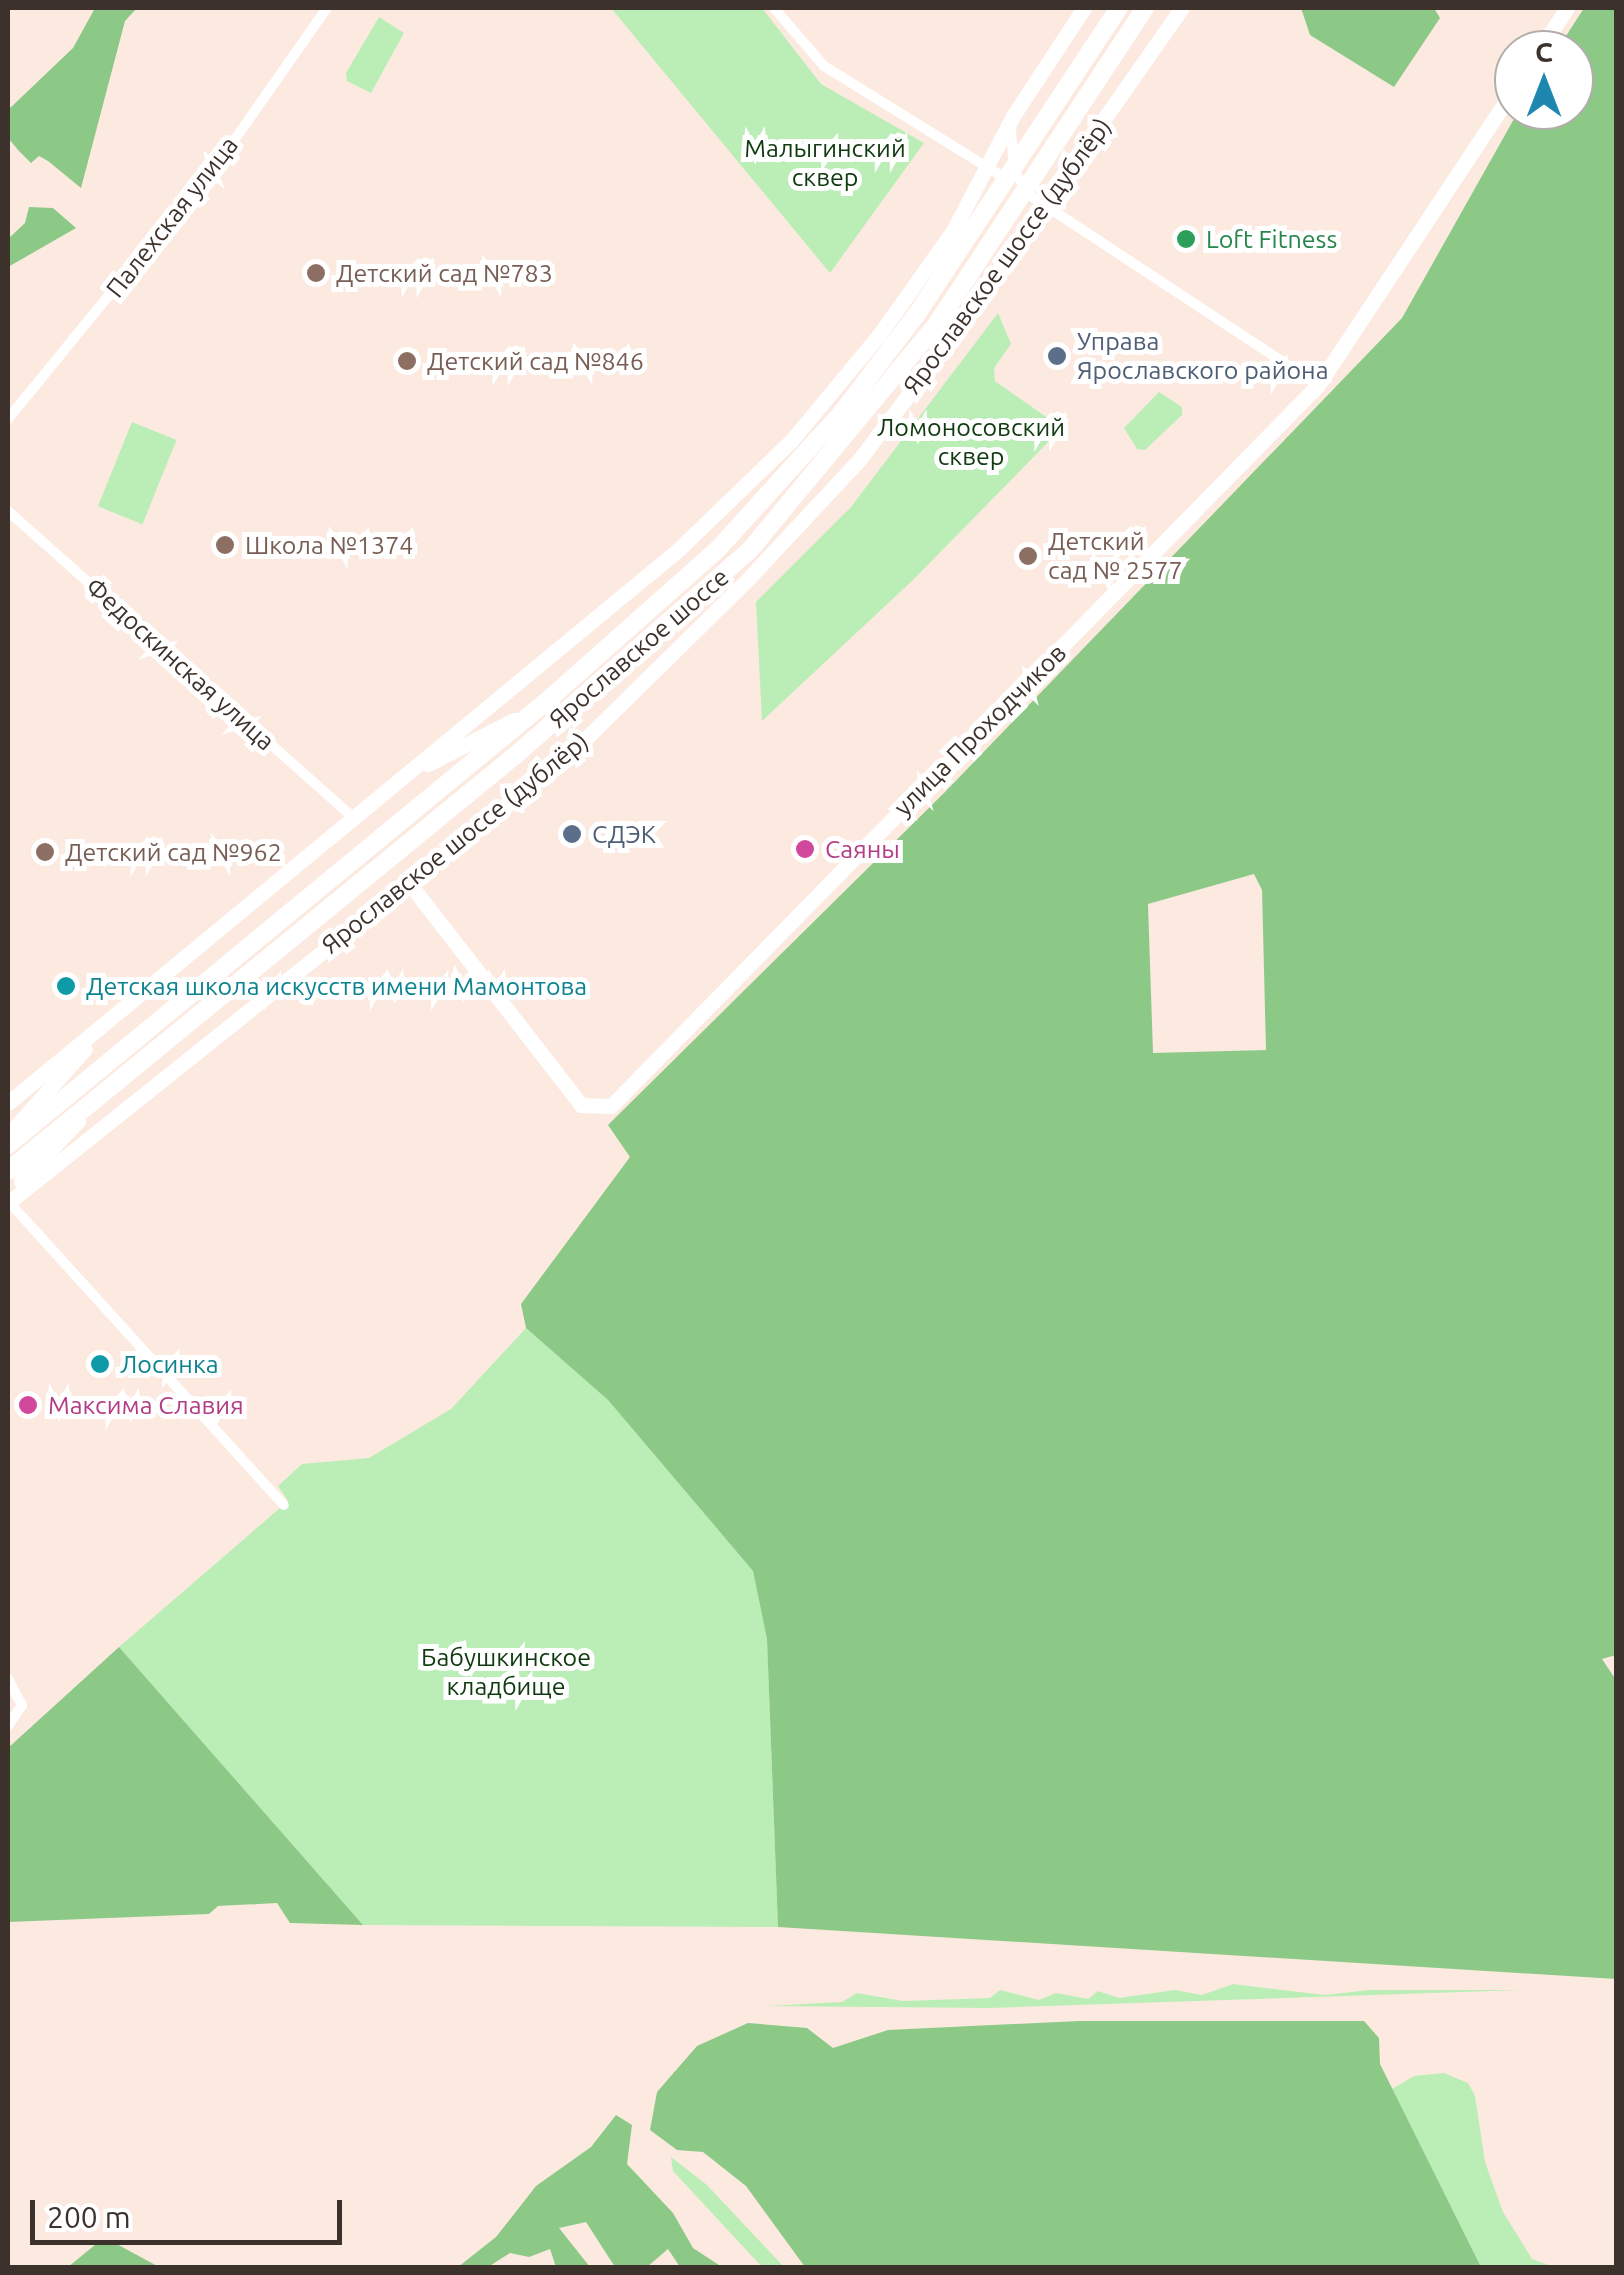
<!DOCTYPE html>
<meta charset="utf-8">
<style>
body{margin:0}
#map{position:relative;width:1624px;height:2275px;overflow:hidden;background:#fceae1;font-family:Ubuntu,sans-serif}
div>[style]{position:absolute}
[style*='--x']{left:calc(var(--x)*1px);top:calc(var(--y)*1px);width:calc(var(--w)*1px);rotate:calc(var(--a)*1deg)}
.green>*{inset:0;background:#bbeeb7;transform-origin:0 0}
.forest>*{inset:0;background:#8cc987}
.street>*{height:10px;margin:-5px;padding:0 5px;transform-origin:5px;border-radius:5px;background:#fff}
.secondary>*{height:15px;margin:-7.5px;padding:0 7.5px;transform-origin:7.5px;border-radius:7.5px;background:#fff}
.primary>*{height:18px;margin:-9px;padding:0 9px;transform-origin:9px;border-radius:9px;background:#fff}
.dots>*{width:28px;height:28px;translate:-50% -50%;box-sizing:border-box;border:5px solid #fff;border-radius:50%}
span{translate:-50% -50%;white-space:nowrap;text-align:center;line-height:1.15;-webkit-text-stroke:10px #fff;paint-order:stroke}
.park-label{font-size:25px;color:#103a0f}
.street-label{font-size:25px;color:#3c312b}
.leisure-label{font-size:25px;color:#27864d}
.left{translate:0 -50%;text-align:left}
.education-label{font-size:25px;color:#785e54}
.service-label{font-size:25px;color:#4e5e75}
.hotel-label{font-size:25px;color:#b23c85}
.culture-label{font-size:25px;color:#0d838f}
.frame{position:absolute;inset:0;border:10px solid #3c312b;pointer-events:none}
.north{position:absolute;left:1494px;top:30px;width:100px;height:100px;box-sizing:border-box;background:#fff;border:2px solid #b1adaa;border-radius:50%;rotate:0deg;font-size:28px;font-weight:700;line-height:40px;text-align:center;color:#3c312b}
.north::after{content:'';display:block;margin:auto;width:35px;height:45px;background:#1e87b0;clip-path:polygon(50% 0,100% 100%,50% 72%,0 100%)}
.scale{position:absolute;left:30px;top:2200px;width:312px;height:45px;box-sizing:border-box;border:5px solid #3c312b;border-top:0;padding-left:12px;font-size:30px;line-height:35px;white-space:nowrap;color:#3c312b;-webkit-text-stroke:8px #fff;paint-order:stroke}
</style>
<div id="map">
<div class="green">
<div style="clip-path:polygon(611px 8px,762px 8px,821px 84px,924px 143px,830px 273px)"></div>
<div style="clip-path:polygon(379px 17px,404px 33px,371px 93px,347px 81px,346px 73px)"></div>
<div style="clip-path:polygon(998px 313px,1011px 344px,994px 368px,995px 381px,1062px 428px,913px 580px,762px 721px,756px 602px,851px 507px)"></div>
<div style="clip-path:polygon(1159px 392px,1182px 407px,1182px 415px,1145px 450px,1137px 449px,1124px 428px)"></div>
<div style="left:132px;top:422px;width:48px;height:91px;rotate:22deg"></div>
<div style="clip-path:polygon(526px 1328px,608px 1400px,753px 1571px,767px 1638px,778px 1927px,363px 1925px,119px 1647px,288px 1501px,278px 1486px,302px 1464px,369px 1458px,451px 1409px)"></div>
<div style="clip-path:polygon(1233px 1984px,1325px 1995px,1369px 1990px,1522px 1990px,990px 2008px,767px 2006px,842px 2002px,857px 1993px,903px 2001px,990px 1998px,1000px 1990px,1039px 2000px,1056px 1993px,1088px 1999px,1098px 1991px,1119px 1998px,1175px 1990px,1202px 1995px)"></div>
<div style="clip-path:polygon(1444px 2073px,1468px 2083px,1475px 2096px,1485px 2162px,1503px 2212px,1532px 2259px,1555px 2267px,1481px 2267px,1392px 2089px,1414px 2076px)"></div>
<div style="clip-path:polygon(671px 2157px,707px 2185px,784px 2267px,762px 2267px,673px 2171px)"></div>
</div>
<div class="forest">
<div style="clip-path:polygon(95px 8px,137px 8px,125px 21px,81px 188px,48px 161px,39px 156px,31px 163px,19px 151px,8px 138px,8px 110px,73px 48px)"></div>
<div style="clip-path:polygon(1301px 8px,1434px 8px,1440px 18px,1394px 87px,1310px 35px)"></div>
<div style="clip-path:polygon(evenodd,1584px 8px,1616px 8px,1616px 1655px,1602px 1659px,1616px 1680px,1616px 1979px,778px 1927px,767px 1639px,753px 1571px,608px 1400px,526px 1328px,521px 1304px,630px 1157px,608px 1125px,945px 792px,1402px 318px,1519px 110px,1574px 110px,1574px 50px,1557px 50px,1584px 8px,1254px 874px,1262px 890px,1266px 1050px,1153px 1053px,1148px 904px,1254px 874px)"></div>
<div style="clip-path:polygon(29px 207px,53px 208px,76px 228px,8px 267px,8px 239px,25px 223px)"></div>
<div style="clip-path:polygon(119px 1647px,363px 1925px,290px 1923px,277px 1903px,218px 1906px,209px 1914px,8px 1922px,8px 1748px)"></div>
<div style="clip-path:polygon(1079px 2021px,1364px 2021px,1379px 2038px,1380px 2064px,1481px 2267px,805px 2267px,746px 2186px,703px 2152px,677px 2150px,650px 2130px,657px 2092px,697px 2046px,748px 2023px,807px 2028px,833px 2048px,888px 2030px)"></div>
<div style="clip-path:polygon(616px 2115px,632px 2125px,627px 2164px,673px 2213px,693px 2248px,722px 2267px,680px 2267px,668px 2249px,647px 2267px,615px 2267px,586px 2222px,559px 2228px,590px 2267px,556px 2267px,550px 2249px,529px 2257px,510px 2253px,488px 2267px,458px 2267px,496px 2237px,536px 2186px,591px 2147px)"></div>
<div style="clip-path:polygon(101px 2240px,113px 2242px,159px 2267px,68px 2267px)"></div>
</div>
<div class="street">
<div style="--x:774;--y:8;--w:77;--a:49.2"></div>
<div style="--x:824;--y:66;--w:216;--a:31.8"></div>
<div style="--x:1011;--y:129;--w:42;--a:85.9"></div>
<div style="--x:1014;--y:171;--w:25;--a:56"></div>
<div style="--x:1022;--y:190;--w:354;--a:33.4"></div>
<div style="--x:8;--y:419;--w:345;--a:-50.8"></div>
<div style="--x:226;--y:152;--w:176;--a:-55"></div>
<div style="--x:8;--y:511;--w:461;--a:41.6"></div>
<div style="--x:9;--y:1202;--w:409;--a:47.8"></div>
<div style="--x:8;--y:1679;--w:30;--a:62"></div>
<div style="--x:22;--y:1705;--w:25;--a:124"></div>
</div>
<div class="secondary">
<div style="--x:1539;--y:50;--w:50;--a:-56.3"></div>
<div style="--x:428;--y:764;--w:97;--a:-27.1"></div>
<div style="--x:409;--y:883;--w:281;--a:52.2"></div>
<div style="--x:581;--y:1105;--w:30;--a:2"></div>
<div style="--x:611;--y:1106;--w:1010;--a:-45.56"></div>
<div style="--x:1318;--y:385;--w:355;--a:-56.5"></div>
<div style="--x:8;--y:1103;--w:870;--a:-39.54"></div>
<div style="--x:679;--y:549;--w:156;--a:-44"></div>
<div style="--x:791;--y:441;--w:138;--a:-50.3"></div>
<div style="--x:879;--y:335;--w:128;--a:-54.6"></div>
<div style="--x:953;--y:231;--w:130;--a:-62.4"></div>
<div style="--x:1013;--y:116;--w:129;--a:-56.7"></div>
<div style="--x:8;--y:1135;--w:115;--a:-48.2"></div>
<div style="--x:21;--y:1181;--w:83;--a:-46.5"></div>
<div style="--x:8;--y:1203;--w:718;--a:-38.61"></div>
<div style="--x:569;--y:755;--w:250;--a:-44.5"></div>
<div style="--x:747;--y:580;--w:164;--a:-47"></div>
<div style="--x:859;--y:460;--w:131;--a:-52.8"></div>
<div style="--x:938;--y:356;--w:425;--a:-55"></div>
</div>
<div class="primary">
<div style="--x:8;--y:1145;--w:700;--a:-39.49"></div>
<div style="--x:548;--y:700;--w:227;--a:-41.6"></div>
<div style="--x:718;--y:549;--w:186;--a:-47.8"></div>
<div style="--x:843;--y:411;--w:122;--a:-52.7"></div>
<div style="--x:917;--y:314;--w:367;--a:-56.6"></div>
<div style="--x:8;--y:1171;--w:659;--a:-39.34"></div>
<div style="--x:518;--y:753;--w:307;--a:-41.2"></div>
<div style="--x:749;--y:551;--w:293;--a:-50.4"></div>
<div style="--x:936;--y:325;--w:380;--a:-56.6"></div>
</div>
<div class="dots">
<div style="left:1186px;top:239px;background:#2e9e5b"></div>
<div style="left:316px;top:273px;background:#8d6e63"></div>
<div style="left:1057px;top:356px;background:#5c6f8a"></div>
<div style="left:407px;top:361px;background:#8d6e63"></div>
<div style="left:225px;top:545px;background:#8d6e63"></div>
<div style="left:1028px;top:556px;background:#8d6e63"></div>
<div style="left:572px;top:834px;background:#5c6f8a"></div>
<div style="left:805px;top:849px;background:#d1479c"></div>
<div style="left:45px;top:852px;background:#8d6e63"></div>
<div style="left:66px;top:986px;background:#0f9aa8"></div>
<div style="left:100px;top:1364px;background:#0f9aa8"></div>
<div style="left:28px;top:1405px;background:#d1479c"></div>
</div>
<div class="park-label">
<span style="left:825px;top:163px">Малыгинский<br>сквер</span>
<span style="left:971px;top:442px">Ломоносовский<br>сквер</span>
<span style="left:506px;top:1672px">Бабушкинское<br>кладбище</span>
</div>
<div class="street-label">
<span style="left:172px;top:217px;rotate:-52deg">Палехская улица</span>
<span style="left:1007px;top:256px;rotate:-54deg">Ярославское шоссе (дублёр)</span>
<span style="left:639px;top:648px;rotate:-41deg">Ярославское шоссе</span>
<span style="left:180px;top:664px;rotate:42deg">Федоскинская улица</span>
<span style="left:980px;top:730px;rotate:-45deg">улица Проходчиков</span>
<span style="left:455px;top:843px;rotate:-39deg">Ярославское шоссе (дублёр)</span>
</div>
<div class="leisure-label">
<span class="left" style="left:1206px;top:239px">Loft Fitness</span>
</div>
<div class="education-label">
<span class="left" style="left:336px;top:273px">Детский сад №783</span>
<span class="left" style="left:427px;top:361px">Детский сад №846</span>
<span class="left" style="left:1048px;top:556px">Детский<br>сад № 2577</span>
<span class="left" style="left:245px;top:545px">Школа №1374</span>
<span class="left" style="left:65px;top:852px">Детский сад №962</span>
</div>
<div class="service-label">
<span class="left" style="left:1077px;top:356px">Управа<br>Ярославского района</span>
<span class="left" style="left:592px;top:834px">СДЭК</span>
</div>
<div class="hotel-label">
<span class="left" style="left:825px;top:849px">Саяны</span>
<span class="left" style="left:48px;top:1405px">Максима Славия</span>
</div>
<div class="culture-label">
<span class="left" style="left:86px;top:986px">Детская школа искусств имени Мамонтова</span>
<span class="left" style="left:120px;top:1364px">Лосинка</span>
</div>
<div class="frame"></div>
<div class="north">С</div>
<div class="scale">200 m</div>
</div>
